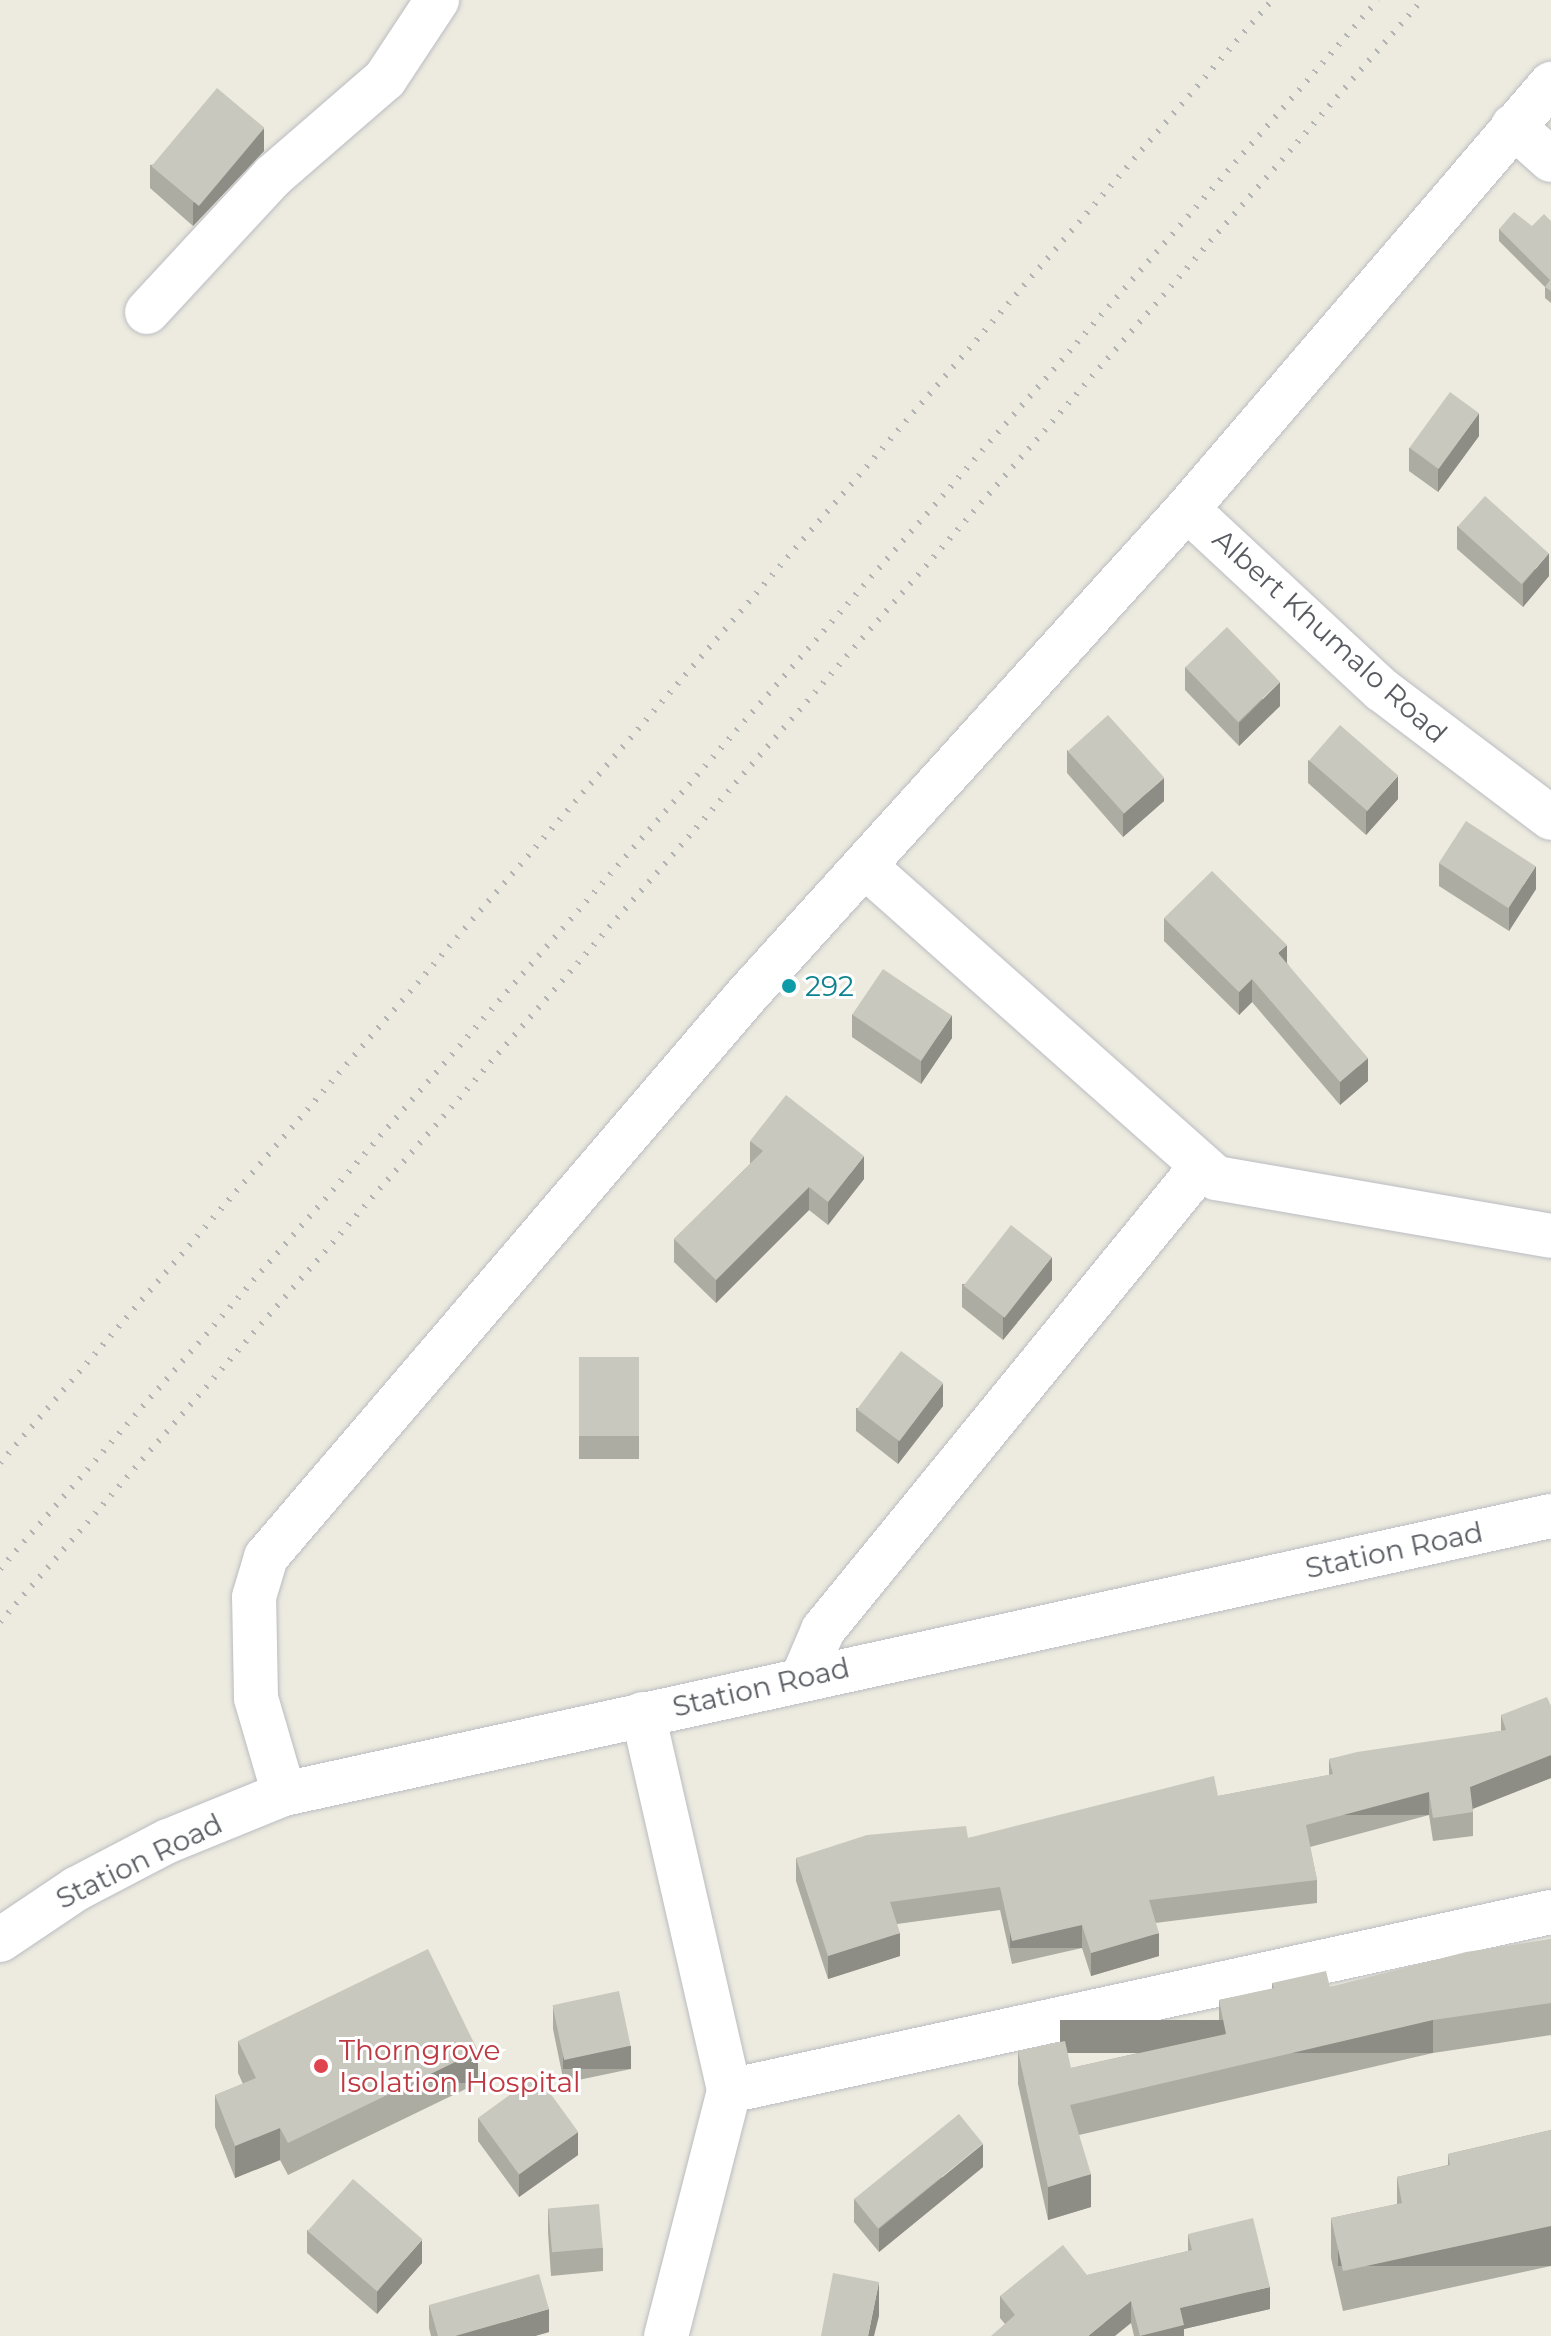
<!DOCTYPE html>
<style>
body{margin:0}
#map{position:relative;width:1551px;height:2336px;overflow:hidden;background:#edebdf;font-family:Montserrat,sans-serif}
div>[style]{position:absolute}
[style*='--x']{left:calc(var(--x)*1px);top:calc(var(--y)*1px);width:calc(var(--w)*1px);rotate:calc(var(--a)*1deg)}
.roads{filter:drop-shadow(0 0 2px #babcc2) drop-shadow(0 0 2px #babcc2)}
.minor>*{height:44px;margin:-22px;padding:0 22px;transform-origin:22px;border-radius:22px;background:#fff}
.rail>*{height:6px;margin-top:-3px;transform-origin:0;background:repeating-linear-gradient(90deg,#b3b4b4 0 2px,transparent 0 12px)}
.wall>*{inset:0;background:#adaca3;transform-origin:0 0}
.shaded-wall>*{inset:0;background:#8d8c85;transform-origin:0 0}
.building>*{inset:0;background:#c9c8be;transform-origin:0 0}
.dots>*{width:22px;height:22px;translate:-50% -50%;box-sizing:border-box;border:4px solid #fff;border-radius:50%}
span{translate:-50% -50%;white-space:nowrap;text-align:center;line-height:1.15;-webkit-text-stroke:6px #fff;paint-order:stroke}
.street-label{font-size:28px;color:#585b61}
.culture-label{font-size:28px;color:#0d838f}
.left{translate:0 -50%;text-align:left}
.health-label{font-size:28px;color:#be3a42}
</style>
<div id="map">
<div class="roads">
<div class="minor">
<div style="--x:1513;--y:126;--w:51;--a:41.8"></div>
<div style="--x:147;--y:312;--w:185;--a:-47.2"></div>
<div style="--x:273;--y:176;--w:148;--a:-40.9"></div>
<div style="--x:385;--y:79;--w:95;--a:-56.6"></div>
<div style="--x:1187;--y:509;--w:266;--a:42.9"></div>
<div style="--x:1382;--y:690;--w:212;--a:37.1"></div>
<div style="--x:867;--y:868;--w:467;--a:41.6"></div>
<div style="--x:1216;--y:1178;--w:340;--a:9.8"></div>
<div style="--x:803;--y:1677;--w:51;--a:-66.9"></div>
<div style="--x:823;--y:1630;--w:596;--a:-50.78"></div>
<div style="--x:643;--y:1714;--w:387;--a:77.1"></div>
<div style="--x:729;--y:2091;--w:253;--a:104.4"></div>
<div style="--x:284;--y:1794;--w:100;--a:-106.3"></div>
<div style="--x:256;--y:1698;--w:101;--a:-91.1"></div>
<div style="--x:254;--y:1597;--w:42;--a:-73.3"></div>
<div style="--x:266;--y:1557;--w:738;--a:-49.45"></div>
<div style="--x:746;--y:996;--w:657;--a:-47.84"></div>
<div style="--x:1187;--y:509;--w:560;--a:-49.42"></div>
<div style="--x:0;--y:1940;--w:92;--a:-33.9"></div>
<div style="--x:76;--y:1889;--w:104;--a:-27.6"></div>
<div style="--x:168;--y:1841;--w:125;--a:-22.1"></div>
<div style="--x:284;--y:1794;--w:1297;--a:-12.38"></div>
<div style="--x:729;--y:2091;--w:841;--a:-12.29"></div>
</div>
</div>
<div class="rail">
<div style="--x:0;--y:1463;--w:1939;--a:-48.99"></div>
<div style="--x:0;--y:1569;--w:2088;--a:-48.71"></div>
<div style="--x:0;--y:1622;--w:2157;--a:-48.76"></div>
</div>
<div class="wall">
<div style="clip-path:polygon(264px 151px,193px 226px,150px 188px,150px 165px)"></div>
<div style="clip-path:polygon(1551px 221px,1551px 303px,1545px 298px,1545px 287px,1499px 241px,1499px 229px,1532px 226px)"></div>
<div style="clip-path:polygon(1479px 436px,1438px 492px,1409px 471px,1409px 448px)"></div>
<div style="clip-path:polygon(1457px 526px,1549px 576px,1523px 607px,1457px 549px)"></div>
<div style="clip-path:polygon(1185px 667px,1280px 706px,1239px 746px,1185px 690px)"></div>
<div style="clip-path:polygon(1067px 750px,1164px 801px,1123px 837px,1067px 773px)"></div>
<div style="clip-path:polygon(1308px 760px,1398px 799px,1366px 835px,1308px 783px)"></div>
<div style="clip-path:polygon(1439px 863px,1536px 889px,1509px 931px,1439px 886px)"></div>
<div style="clip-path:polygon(1164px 918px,1287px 963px,1368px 1081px,1340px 1105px,1252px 1002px,1239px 1015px,1164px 941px)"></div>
<div style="clip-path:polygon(852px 1014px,952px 1038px,921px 1084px,852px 1037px)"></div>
<div style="clip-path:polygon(750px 1141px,864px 1179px,828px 1225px,809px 1210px,716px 1303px,674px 1262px,674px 1239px,750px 1164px)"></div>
<div style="clip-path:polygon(1052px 1280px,1003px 1340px,962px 1307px,962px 1284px)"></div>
<div style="left:579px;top:1357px;width:60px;height:102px"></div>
<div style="clip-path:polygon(943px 1406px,898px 1464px,856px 1431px,856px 1408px)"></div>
<div style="clip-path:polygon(1551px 1706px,1551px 1778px,1473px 1808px,1473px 1836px,1433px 1841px,1429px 1815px,1310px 1847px,1317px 1880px,1317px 1903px,1155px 1923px,1159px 1956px,1091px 1976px,1082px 1948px,1012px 1964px,1000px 1910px,897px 1924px,900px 1956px,828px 1979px,796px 1881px,796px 1858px,968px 1838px,1218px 1796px,1329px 1775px,1329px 1759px,1501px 1731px,1501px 1715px)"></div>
<div style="clip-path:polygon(1551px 1939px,1551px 2035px,1433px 2053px,1079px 2135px,1091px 2207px,1048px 2220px,1018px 2084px,1018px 2051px,1071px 2068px,1219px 2035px,1219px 2000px,1272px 1989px,1272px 1983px,1330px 1987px)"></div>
<div style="clip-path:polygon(553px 2006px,631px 2069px,564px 2083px,553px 2029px)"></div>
<div style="clip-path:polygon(238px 2041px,478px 2083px,288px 2175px,280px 2160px,235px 2178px,215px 2127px,215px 2095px,243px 2084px,238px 2073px)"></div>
<div style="clip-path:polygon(478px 2118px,578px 2155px,519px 2197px,478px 2141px)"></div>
<div style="clip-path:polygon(1551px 2130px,1551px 2266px,1343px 2311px,1331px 2258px,1331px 2218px,1397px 2204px,1397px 2177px,1448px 2165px,1448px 2154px)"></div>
<div style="clip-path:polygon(983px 2167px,879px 2252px,854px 2222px,854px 2199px)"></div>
<div style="clip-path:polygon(548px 2209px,603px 2248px,603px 2271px,551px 2276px,548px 2232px)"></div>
<div style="clip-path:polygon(307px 2230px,422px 2263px,377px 2314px,307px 2253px)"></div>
<div style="clip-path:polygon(1188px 2234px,1270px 2309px,1184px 2329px,1184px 2336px,1134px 2336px,1131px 2323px,1005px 2324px,1000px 2318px,1000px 2296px,1188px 2251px)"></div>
<div style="clip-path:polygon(429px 2305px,549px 2332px,535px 2336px,431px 2336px,429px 2328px)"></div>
</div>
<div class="shaded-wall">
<div style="clip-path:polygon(264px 128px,264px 151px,193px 226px,193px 203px)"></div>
<div style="clip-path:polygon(1479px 413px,1479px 436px,1438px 492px,1438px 469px)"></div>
<div style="clip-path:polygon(1549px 553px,1549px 576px,1523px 607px,1523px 584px)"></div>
<div style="clip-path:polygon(1280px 682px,1280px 706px,1239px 746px,1239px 723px)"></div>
<div style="clip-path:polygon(1398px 776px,1398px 799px,1366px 835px,1366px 812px)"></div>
<div style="clip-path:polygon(1164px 778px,1164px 801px,1123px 837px,1123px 814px)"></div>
<div style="clip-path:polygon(1536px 866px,1536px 889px,1509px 931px,1509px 907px)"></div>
<div style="clip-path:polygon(1287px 945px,1287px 968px,1278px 953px)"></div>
<div style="clip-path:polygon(1252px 979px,1252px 1002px,1239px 1015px,1239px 992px)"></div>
<div style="clip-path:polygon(952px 1015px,952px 1038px,921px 1084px,921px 1061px)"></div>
<div style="clip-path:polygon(1368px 1058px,1368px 1081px,1340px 1105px,1340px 1082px)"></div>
<div style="clip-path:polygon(864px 1156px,864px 1179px,828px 1225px,828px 1202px)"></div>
<div style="clip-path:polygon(809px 1187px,809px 1210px,716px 1303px,716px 1280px)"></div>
<div style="clip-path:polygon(1052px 1257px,1052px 1280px,1003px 1340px,1003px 1317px)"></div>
<div style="clip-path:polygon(943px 1383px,943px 1406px,898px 1464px,898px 1441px)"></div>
<div style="clip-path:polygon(1551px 1755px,1551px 1778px,1470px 1810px,1470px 1787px)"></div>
<div style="left:1429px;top:1792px;width:23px;height:127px;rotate:90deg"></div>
<div style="left:1082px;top:1925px;width:23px;height:72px;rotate:90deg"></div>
<div style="clip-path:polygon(900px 1933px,900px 1956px,828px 1979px,828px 1956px)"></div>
<div style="clip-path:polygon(1159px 1933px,1159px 1956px,1091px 1976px,1091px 1953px)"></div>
<div style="left:1433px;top:2020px;width:33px;height:373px;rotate:90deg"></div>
<div style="left:631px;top:2046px;width:23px;height:68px;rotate:90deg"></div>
<div style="left:478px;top:2051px;width:32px;height:211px;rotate:90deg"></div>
<div style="clip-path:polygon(280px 2128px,280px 2160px,235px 2178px,235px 2146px)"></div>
<div style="clip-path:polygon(578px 2132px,578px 2155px,519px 2197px,519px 2174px)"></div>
<div style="clip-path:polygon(983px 2144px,983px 2167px,879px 2252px,879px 2229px)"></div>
<div style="clip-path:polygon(1091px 2174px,1091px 2207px,1048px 2220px,1048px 2187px)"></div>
<div style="left:1551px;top:2226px;width:40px;height:213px;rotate:90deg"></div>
<div style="clip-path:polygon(422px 2240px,422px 2263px,377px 2314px,377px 2291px)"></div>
<div style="clip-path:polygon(879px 2282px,879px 2316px,874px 2336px,868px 2336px)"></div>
<div style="clip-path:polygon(1270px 2287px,1270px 2309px,1184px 2329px,1184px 2336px,1140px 2336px,1180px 2308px)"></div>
<div style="clip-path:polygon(1131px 2301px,1131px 2323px,1115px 2336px,1088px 2336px)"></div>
<div style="clip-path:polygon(549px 2309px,549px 2332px,535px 2336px,455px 2336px)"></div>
</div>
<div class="building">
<div style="left:217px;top:88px;width:62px;height:102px;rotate:40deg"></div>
<div style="clip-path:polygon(1514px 212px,1532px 226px,1544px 214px,1551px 221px,1551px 291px,1545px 287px,1550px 280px,1499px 229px)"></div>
<div style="left:1450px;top:392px;width:36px;height:69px;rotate:36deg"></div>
<div style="left:1485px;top:496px;width:86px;height:41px;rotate:42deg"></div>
<div style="left:1227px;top:627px;width:76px;height:58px;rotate:46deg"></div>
<div style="left:1108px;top:715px;width:84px;height:54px;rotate:48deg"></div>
<div style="left:1340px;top:725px;width:77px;height:47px;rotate:41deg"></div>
<div style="left:1466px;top:821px;width:83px;height:50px;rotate:33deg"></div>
<div style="clip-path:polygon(1212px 871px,1287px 945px,1278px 953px,1368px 1058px,1340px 1082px,1252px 979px,1239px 992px,1164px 918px)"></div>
<div style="left:883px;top:969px;width:83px;height:55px;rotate:34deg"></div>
<div style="clip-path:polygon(786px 1095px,864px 1156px,828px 1202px,809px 1187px,716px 1280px,674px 1239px,763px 1151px,750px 1141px)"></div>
<div style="left:1011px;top:1225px;width:52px;height:77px;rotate:38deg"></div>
<div style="left:901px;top:1351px;width:53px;height:73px;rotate:37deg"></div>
<div style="left:579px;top:1357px;width:60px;height:79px"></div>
<div style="clip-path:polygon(1547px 1697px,1551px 1706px,1551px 1755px,1470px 1787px,1473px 1812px,1433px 1818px,1429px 1792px,1306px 1825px,1317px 1880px,1149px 1900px,1159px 1933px,1091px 1953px,1082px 1925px,1012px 1941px,1000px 1887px,890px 1902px,900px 1933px,828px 1956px,796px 1858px,867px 1835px,966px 1826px,968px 1838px,1214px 1776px,1218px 1796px,1333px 1774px,1329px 1759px,1357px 1752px,1506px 1730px,1501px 1715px)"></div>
<div style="clip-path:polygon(1551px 1939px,1551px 2003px,1433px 2020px,1070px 2105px,1091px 2174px,1048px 2187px,1018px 2051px,1065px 2041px,1071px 2068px,1226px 2034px,1219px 2000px,1274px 1988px,1272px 1983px,1326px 1971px,1330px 1987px,1466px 1952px)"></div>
<div style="clip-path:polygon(428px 1949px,478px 2051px,288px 2143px,280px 2128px,235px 2146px,215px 2095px,256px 2078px,238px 2041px)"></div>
<div style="left:619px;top:1991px;width:56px;height:68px;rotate:78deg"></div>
<div style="left:537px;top:2075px;width:70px;height:73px;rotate:54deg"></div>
<div style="left:959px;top:2114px;width:38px;height:135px;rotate:51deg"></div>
<div style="clip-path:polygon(1551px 2130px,1551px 2226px,1343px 2271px,1331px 2218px,1402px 2203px,1397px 2177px,1450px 2165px,1448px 2154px)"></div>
<div style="left:353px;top:2179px;width:92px;height:69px;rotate:41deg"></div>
<div style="left:599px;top:2204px;width:44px;height:51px;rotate:85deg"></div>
<div style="clip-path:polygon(1253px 2218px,1270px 2287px,1180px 2308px,1184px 2325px,1140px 2336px,1131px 2301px,1088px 2336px,991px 2336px,1015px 2315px,1000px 2296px,1063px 2245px,1087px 2275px,1192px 2250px,1188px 2234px)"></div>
<div style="clip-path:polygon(833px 2273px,879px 2282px,868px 2336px,821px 2336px)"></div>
<div style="clip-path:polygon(539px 2274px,549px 2309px,455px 2336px,438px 2336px,429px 2305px)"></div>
</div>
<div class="dots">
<div style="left:789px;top:986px;background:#0f9aa8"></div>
<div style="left:321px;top:2066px;background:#e0444e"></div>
</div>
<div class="street-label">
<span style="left:1330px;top:636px;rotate:42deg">Albert Khumalo Road</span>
<span style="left:1394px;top:1550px;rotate:-12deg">Station Road</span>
<span style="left:761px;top:1687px;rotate:-13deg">Station Road</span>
<span style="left:139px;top:1861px;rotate:-26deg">Station Road</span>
</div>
<div class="culture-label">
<span class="left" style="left:805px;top:986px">292</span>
</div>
<div class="health-label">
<span class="left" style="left:339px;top:2066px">Thorngrove<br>Isolation Hospital</span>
</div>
</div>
